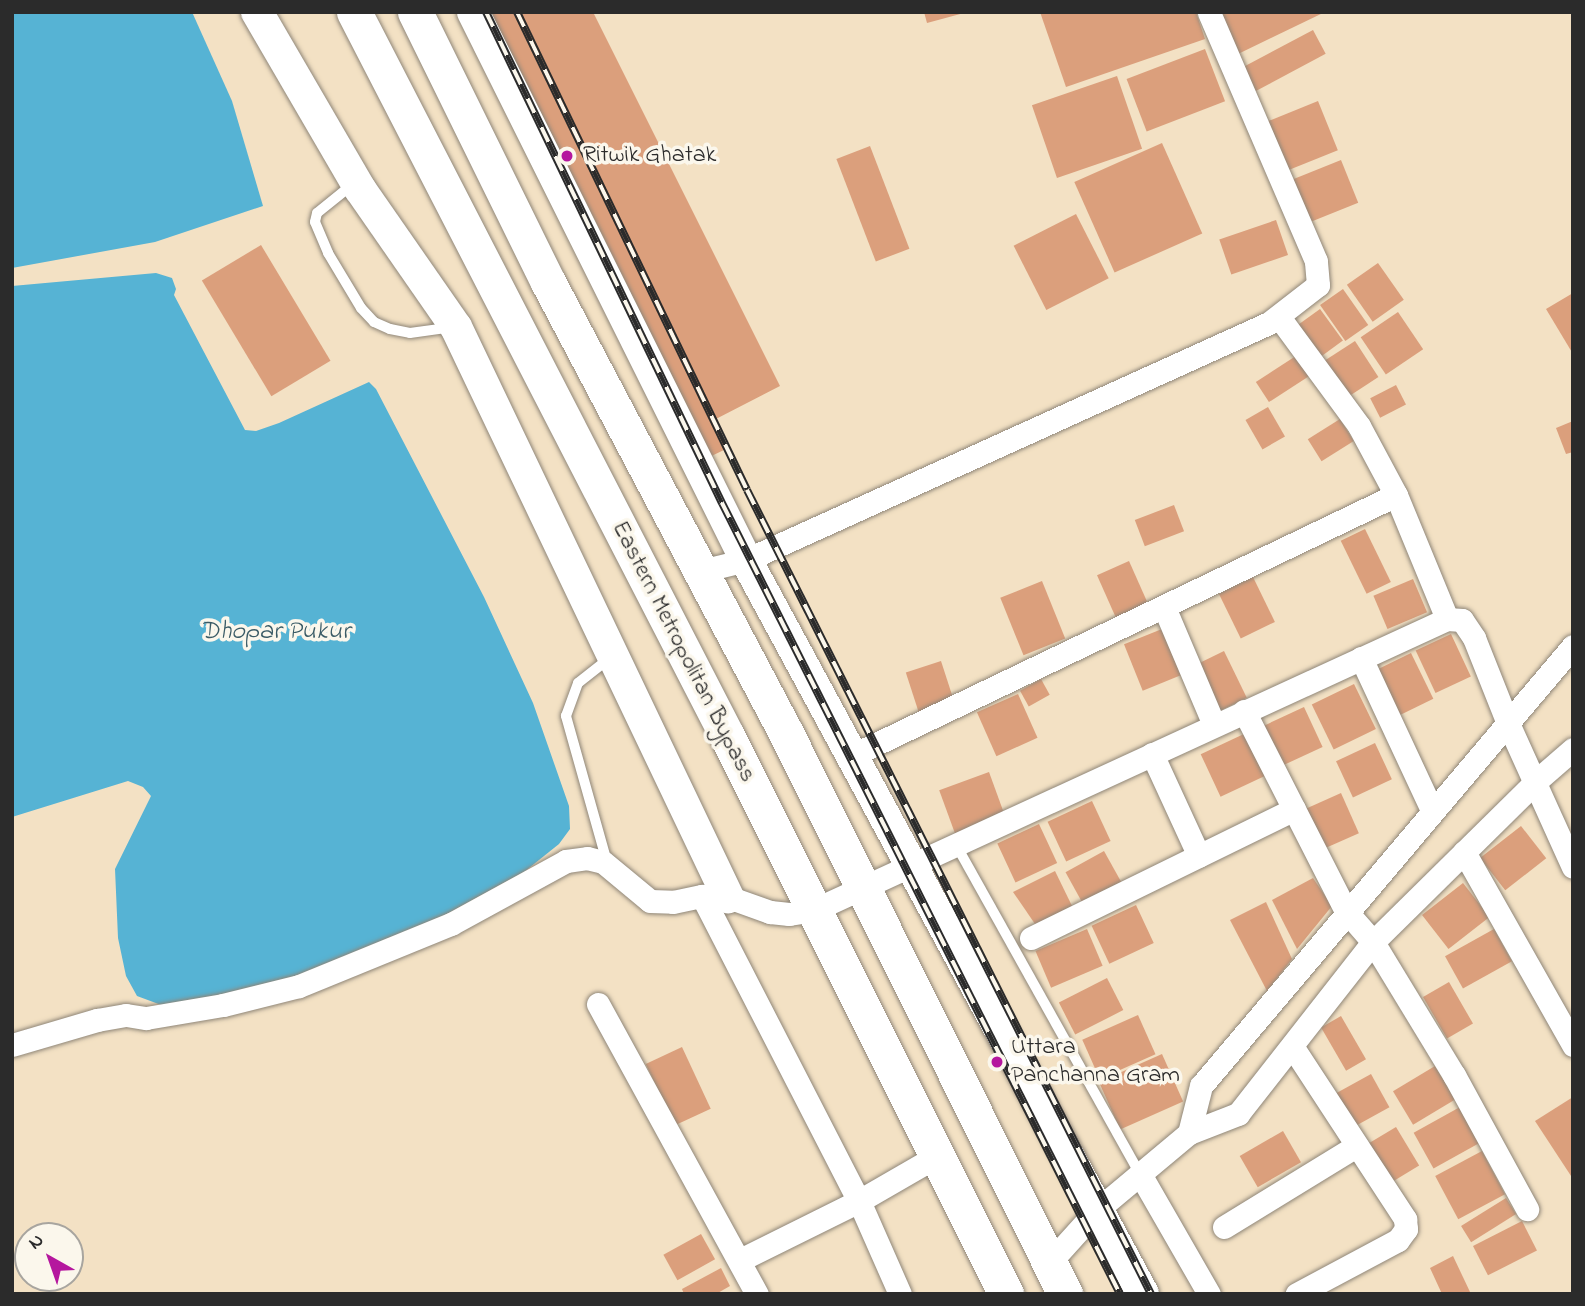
<!DOCTYPE html>
<style>
body{margin:0}
#map{position:relative;width:1585px;height:1306px;overflow:hidden;background:#f3e1c4;font-family:"Indie Flower",sans-serif}
div>[style]{position:absolute}
[style*='--x']{left:calc(var(--x)*1px);top:calc(var(--y)*1px);width:calc(var(--w)*1px);rotate:calc(var(--a)*1deg)}
.water>*{inset:0;background:#56b3d4}
.building>*{inset:0;background:#db9f7c;transform-origin:0 0}
.roads{filter:drop-shadow(0 0 2px #8f8678) drop-shadow(0 0 2px #8f8678)}
.lane>*{height:10px;margin:-5px;padding:0 5px;transform-origin:5px;border-radius:5px;background:#fff}
.street>*{height:23px;margin:-11.5px;padding:0 11.5px;transform-origin:11.5px;border-radius:11.5px;background:#fff}
.secondary>*{height:32px;margin:-16px;padding:0 16px;transform-origin:16px;border-radius:16px;background:#fff}
.primary>*{height:35px;margin:-17.5px;padding:0 17.5px;transform-origin:17.5px;border-radius:17.5px;background:#fff}
.rail>*{height:8px;margin-top:-4px;transform-origin:0;background:repeating-linear-gradient(90deg,#fbf7ec 0 16px,#2b2b2b 0 32px);box-sizing:border-box;border-block:2px solid #2b2b2b}
.dots>*{width:19px;height:19px;translate:-50% -50%;box-sizing:border-box;border:4px solid #fbf7ec;border-radius:50%}
span{translate:-50% -50%;white-space:nowrap;text-align:center;line-height:1.15;-webkit-text-stroke:7px #fbf7ec;paint-order:stroke}
.poi-label{font-size:24px;color:#2b2b2b}
.left{translate:0 -50%;text-align:left}
.street-label{font-size:24px;color:#2b2b2b}
.water-label{font-size:26px;color:#3a5b66;font-style:italic}
.frame{position:absolute;inset:0;border:14px solid #2b2b2b;pointer-events:none}
.north{position:absolute;left:14px;top:1222px;width:70px;height:70px;box-sizing:border-box;background:#fbf7ec;border:2px solid #a8a59f;border-radius:50%;rotate:320deg;font-size:19px;font-weight:700;line-height:28px;text-align:center;color:#2b2b2b}
.north::after{content:'';display:block;margin:auto;width:24px;height:32px;background:#b5179e;clip-path:polygon(50% 0,100% 100%,50% 72%,0 100%)}
</style>
<div id="map">
<div class="water">
<div style="clip-path:polygon(12px 12px,192px 12px,232px 101px,263px 206px,155px 242px,12px 268px)"></div>
<div style="clip-path:polygon(156px 273px,172px 278px,176px 289px,174px 295px,245px 430px,256px 431px,279px 423px,369px 382px,376px 389px,484px 597px,533px 703px,569px 806px,570px 829px,559px 844px,524px 872px,445px 915px,315px 974px,172px 1009px,137px 996px,126px 976px,118px 938px,115px 869px,151px 796px,143px 787px,128px 781px,12px 817px,12px 286px)"></div>
</div>
<div class="building">
<div style="clip-path:polygon(474px 12px,593px 12px,780px 386px,712px 421px,726px 449px,699px 462px)"></div>
<div style="clip-path:polygon(924px 12px,964px 12px,964px 13px,927px 23px)"></div>
<div style="clip-path:polygon(1040px 12px,1196px 12px,1205px 39px,1066px 87px)"></div>
<div style="clip-path:polygon(1217px 12px,1325px 12px,1238px 54px)"></div>
<div style="left:1313px;top:30px;width:27px;height:79px;rotate:62deg"></div>
<div style="left:1205px;top:49px;width:56px;height:84px;rotate:69deg"></div>
<div style="left:1117px;top:76px;width:77px;height:90px;rotate:71deg"></div>
<div style="left:1318px;top:101px;width:53px;height:59px;rotate:68deg"></div>
<div style="left:1162px;top:143px;width:99px;height:96px;rotate:66deg"></div>
<div style="left:870px;top:146px;width:110px;height:36px;rotate:69deg"></div>
<div style="left:1341px;top:160px;width:46px;height:57px;rotate:68deg"></div>
<div style="left:1076px;top:214px;width:72px;height:70px;rotate:63deg"></div>
<div style="left:1276px;top:220px;width:37px;height:60px;rotate:71deg"></div>
<div style="left:261px;top:245px;width:135px;height:69px;rotate:59deg"></div>
<div style="left:1378px;top:263px;width:45px;height:38px;rotate:55deg"></div>
<div style="left:1343px;top:289px;width:44px;height:28px;rotate:55deg"></div>
<div style="clip-path:polygon(1573px 293px,1573px 354px,1546px 309px)"></div>
<div style="left:1320px;top:309px;width:39px;height:27px;rotate:54deg"></div>
<div style="left:1398px;top:312px;width:45px;height:45px;rotate:56deg"></div>
<div style="left:1355px;top:341px;width:43px;height:41px;rotate:57deg"></div>
<div style="left:1302px;top:352px;width:24px;height:55px;rotate:57deg"></div>
<div style="left:1396px;top:385px;width:22px;height:29px;rotate:63deg"></div>
<div style="left:1268px;top:407px;width:34px;height:26px;rotate:60deg"></div>
<div style="left:1340px;top:419px;width:26px;height:38px;rotate:58deg"></div>
<div style="clip-path:polygon(1573px 421px,1573px 452px,1566px 454px,1556px 428px)"></div>
<div style="left:1174px;top:505px;width:28px;height:42px;rotate:69deg"></div>
<div style="left:1365px;top:529px;width:59px;height:27px;rotate:64deg"></div>
<div style="left:1129px;top:561px;width:47px;height:35px;rotate:66deg"></div>
<div style="left:1253px;top:577px;width:50px;height:38px;rotate:64deg"></div>
<div style="left:1413px;top:579px;width:36px;height:43px;rotate:67deg"></div>
<div style="left:1042px;top:581px;width:62px;height:45px;rotate:68deg"></div>
<div style="left:1162px;top:629px;width:50px;height:41px;rotate:68deg"></div>
<div style="left:1451px;top:634px;width:47px;height:39px;rotate:65deg"></div>
<div style="left:1224px;top:651px;width:52px;height:33px;rotate:64deg"></div>
<div style="left:1411px;top:653px;width:51px;height:41px;rotate:64deg"></div>
<div style="left:941px;top:661px;width:42px;height:37px;rotate:72deg"></div>
<div style="left:1041px;top:679px;width:18px;height:24px;rotate:61deg"></div>
<div style="left:1354px;top:684px;width:50px;height:47px;rotate:64deg"></div>
<div style="left:1018px;top:694px;width:48px;height:45px;rotate:66deg"></div>
<div style="left:1304px;top:707px;width:44px;height:50px;rotate:65deg"></div>
<div style="left:1246px;top:733px;width:47px;height:50px;rotate:65deg"></div>
<div style="left:1375px;top:743px;width:40px;height:43px;rotate:65deg"></div>
<div style="left:989px;top:772px;width:50px;height:53px;rotate:70deg"></div>
<div style="left:1341px;top:793px;width:44px;height:44px;rotate:66deg"></div>
<div style="left:1092px;top:801px;width:44px;height:49px;rotate:65deg"></div>
<div style="left:1039px;top:824px;width:43px;height:46px;rotate:65deg"></div>
<div style="left:1521px;top:826px;width:41px;height:52px;rotate:52deg"></div>
<div style="left:1104px;top:851px;width:39px;height:44px;rotate:61deg"></div>
<div style="clip-path:polygon(1055px 871px,1073px 908px,1035px 924px,1013px 892px)"></div>
<div style="clip-path:polygon(1313px 878px,1332px 906px,1297px 949px,1272px 900px)"></div>
<div style="left:1463px;top:883px;width:43px;height:52px;rotate:52deg"></div>
<div style="clip-path:polygon(1266px 902px,1292px 959px,1267px 991px,1230px 920px)"></div>
<div style="left:1136px;top:905px;width:42px;height:49px;rotate:65deg"></div>
<div style="left:1087px;top:929px;width:40px;height:56px;rotate:67deg"></div>
<div style="left:1494px;top:929px;width:37px;height:56px;rotate:61deg"></div>
<div style="left:1107px;top:978px;width:36px;height:54px;rotate:63deg"></div>
<div style="left:1449px;top:982px;width:48px;height:30px;rotate:60deg"></div>
<div style="left:1138px;top:1015px;width:43px;height:61px;rotate:66deg"></div>
<div style="left:1341px;top:1016px;width:50px;height:23px;rotate:60deg"></div>
<div style="left:682px;top:1047px;width:68px;height:40px;rotate:65deg"></div>
<div style="left:1162px;top:1054px;width:52px;height:69px;rotate:66deg"></div>
<div style="left:1435px;top:1066px;width:39px;height:49px;rotate:59deg"></div>
<div style="left:1371px;top:1074px;width:38px;height:43px;rotate:61deg"></div>
<div style="clip-path:polygon(1573px 1097px,1573px 1179px,1535px 1121px)"></div>
<div style="left:1460px;top:1107px;width:41px;height:53px;rotate:61deg"></div>
<div style="left:1396px;top:1127px;width:45px;height:38px;rotate:59deg"></div>
<div style="left:1283px;top:1131px;width:36px;height:50px;rotate:60deg"></div>
<div style="left:1482px;top:1151px;width:49px;height:53px;rotate:62deg"></div>
<div style="left:1506px;top:1198px;width:19px;height:53px;rotate:58deg"></div>
<div style="left:1522px;top:1221px;width:33px;height:55px;rotate:63deg"></div>
<div style="left:701px;top:1234px;width:29px;height:43px;rotate:61deg"></div>
<div style="clip-path:polygon(1453px 1256px,1471px 1294px,1442px 1294px,1430px 1268px)"></div>
<div style="clip-path:polygon(721px 1268px,730px 1286px,716px 1294px,684px 1294px,682px 1289px)"></div>
</div>
<div class="roads">
<div class="lane">
<div style="--x:353;--y:184;--w:46;--a:141.1"></div>
<div style="--x:317;--y:213;--w:9;--a:103"></div>
<div style="--x:315;--y:222;--w:34;--a:67"></div>
<div style="--x:328;--y:253;--w:64;--a:59"></div>
<div style="--x:361;--y:308;--w:19;--a:47"></div>
<div style="--x:374;--y:322;--w:17;--a:24"></div>
<div style="--x:390;--y:329;--w:20;--a:11"></div>
<div style="--x:410;--y:333;--w:43;--a:-7.9"></div>
<div style="--x:955;--y:843;--w:379;--a:60.8"></div>
<div style="--x:607;--y:862;--w:152;--a:-105.7"></div>
<div style="--x:566;--y:716;--w:35;--a:-70"></div>
<div style="--x:578;--y:683;--w:42;--a:-38.2"></div>
</div>
<div class="street">
<div style="--x:1279;--y:317;--w:135;--a:53.7"></div>
<div style="--x:1359;--y:426;--w:78;--a:61.8"></div>
<div style="--x:1396;--y:495;--w:134;--a:67.6"></div>
<div style="--x:701;--y:571;--w:46;--a:-13.7"></div>
<div style="--x:746;--y:560;--w:574;--a:-24.38"></div>
<div style="--x:1269;--y:323;--w:62;--a:-37.8"></div>
<div style="--x:1318;--y:285;--w:24;--a:-95"></div>
<div style="--x:1316;--y:261;--w:271;--a:-113.3"></div>
<div style="--x:1164;--y:607;--w:128;--a:67"></div>
<div style="--x:1361;--y:658;--w:168;--a:65"></div>
<div style="--x:1244;--y:711;--w:225;--a:63"></div>
<div style="--x:1346;--y:911;--w:41;--a:48.9"></div>
<div style="--x:1373;--y:942;--w:156;--a:58.7"></div>
<div style="--x:1454;--y:1075;--w:153;--a:61.4"></div>
<div style="--x:1152;--y:754;--w:112;--a:65.3"></div>
<div style="--x:851;--y:756;--w:604;--a:-25.59"></div>
<div style="--x:1464;--y:852;--w:222;--a:60.5"></div>
<div style="--x:702;--y:896;--w:343;--a:62.8"></div>
<div style="--x:859;--y:1201;--w:102;--a:66.2"></div>
<div style="--x:1031;--y:938;--w:293;--a:-26.1"></div>
<div style="--x:598;--y:1004;--w:331;--a:61.3"></div>
<div style="--x:12;--y:1045;--w:89;--a:-16.4"></div>
<div style="--x:97;--y:1020;--w:29;--a:-10"></div>
<div style="--x:126;--y:1015;--w:20;--a:9"></div>
<div style="--x:146;--y:1018;--w:78;--a:-9.6"></div>
<div style="--x:223;--y:1005;--w:78;--a:-14"></div>
<div style="--x:299;--y:986;--w:164;--a:-22.2"></div>
<div style="--x:451;--y:924;--w:131;--a:-28.7"></div>
<div style="--x:566;--y:861;--w:21;--a:-8"></div>
<div style="--x:587;--y:858;--w:16;--a:14"></div>
<div style="--x:603;--y:862;--w:61;--a:39.7"></div>
<div style="--x:650;--y:901;--w:23;--a:2"></div>
<div style="--x:673;--y:902;--w:30;--a:-12"></div>
<div style="--x:702;--y:896;--w:26;--a:2"></div>
<div style="--x:728;--y:897;--w:45;--a:19.7"></div>
<div style="--x:770;--y:912;--w:19;--a:6"></div>
<div style="--x:789;--y:914;--w:25;--a:-9"></div>
<div style="--x:814;--y:910;--w:697;--a:-24.69"></div>
<div style="--x:1447;--y:619;--w:15;--a:4"></div>
<div style="--x:1462;--y:620;--w:22;--a:56"></div>
<div style="--x:1474;--y:638;--w:89;--a:68.3"></div>
<div style="--x:1507;--y:721;--w:160;--a:65.7"></div>
<div style="--x:1292;--y:1046;--w:207;--a:56.8"></div>
<div style="--x:1405;--y:1219;--w:10;--a:84"></div>
<div style="--x:1406;--y:1229;--w:14;--a:126"></div>
<div style="--x:1398;--y:1240;--w:115;--a:151.9"></div>
<div style="--x:1189;--y:1133;--w:53;--a:-21.2"></div>
<div style="--x:1238;--y:1114;--w:219;--a:-51.9"></div>
<div style="--x:1373;--y:942;--w:228;--a:-44.6"></div>
<div style="--x:1535;--y:782;--w:50;--a:-41"></div>
<div style="--x:1140;--y:1174;--w:138;--a:60.1"></div>
<div style="--x:1224;--y:1227;--w:155;--a:-31.5"></div>
<div style="--x:740;--y:1260;--w:133;--a:-26.4"></div>
<div style="--x:859;--y:1201;--w:90;--a:-30"></div>
<div style="--x:1050;--y:1262;--w:70;--a:-47.9"></div>
<div style="--x:1097;--y:1210;--w:120;--a:-39.9"></div>
<div style="--x:1189;--y:1133;--w:49;--a:-75.7"></div>
<div style="--x:1201;--y:1086;--w:576;--a:-49.79"></div>
</div>
<div class="secondary">
<div style="--x:257;--y:12;--w:205;--a:59.8"></div>
<div style="--x:360;--y:189;--w:168;--a:55.2"></div>
<div style="--x:456;--y:327;--w:632;--a:64.49"></div>
<div style="--x:473;--y:12;--w:612;--a:63.52"></div>
<div style="--x:746;--y:560;--w:834;--a:61.59"></div>
</div>
<div class="primary">
<div style="--x:354;--y:12;--w:814;--a:62.74"></div>
<div style="--x:727;--y:736;--w:624;--a:63.43"></div>
<div style="--x:415;--y:12;--w:301;--a:63.8"></div>
<div style="--x:548;--y:282;--w:510;--a:62.18"></div>
<div style="--x:786;--y:733;--w:627;--a:63.56"></div>
</div>
</div>
<div class="rail">
<div style="--x:486;--y:12;--w:545;--a:64.33"></div>
<div style="--x:722;--y:503;--w:885;--a:63.29"></div>
<div style="--x:517;--y:12;--w:530;--a:64.3"></div>
<div style="--x:747;--y:490;--w:900;--a:63.32"></div>
</div>
<div class="dots">
<div style="left:567px;top:156px;background:#b5179e"></div>
<div style="left:997px;top:1062px;background:#b5179e"></div>
</div>
<div class="poi-label">
<span class="left" style="left:583px;top:156px">Ritwik Ghatak</span>
<span class="left" style="left:1011px;top:1062px">Uttara<br>Panchanna Gram</span>
</div>
<div class="street-label">
<span style="left:683px;top:652px;rotate:63deg">Eastern Metropolitan Bypass</span>
</div>
<div class="water-label">
<span style="left:275px;top:633px">Dhopar Pukur</span>
</div>
<div class="frame"></div>
<div class="north">N</div>
</div>
